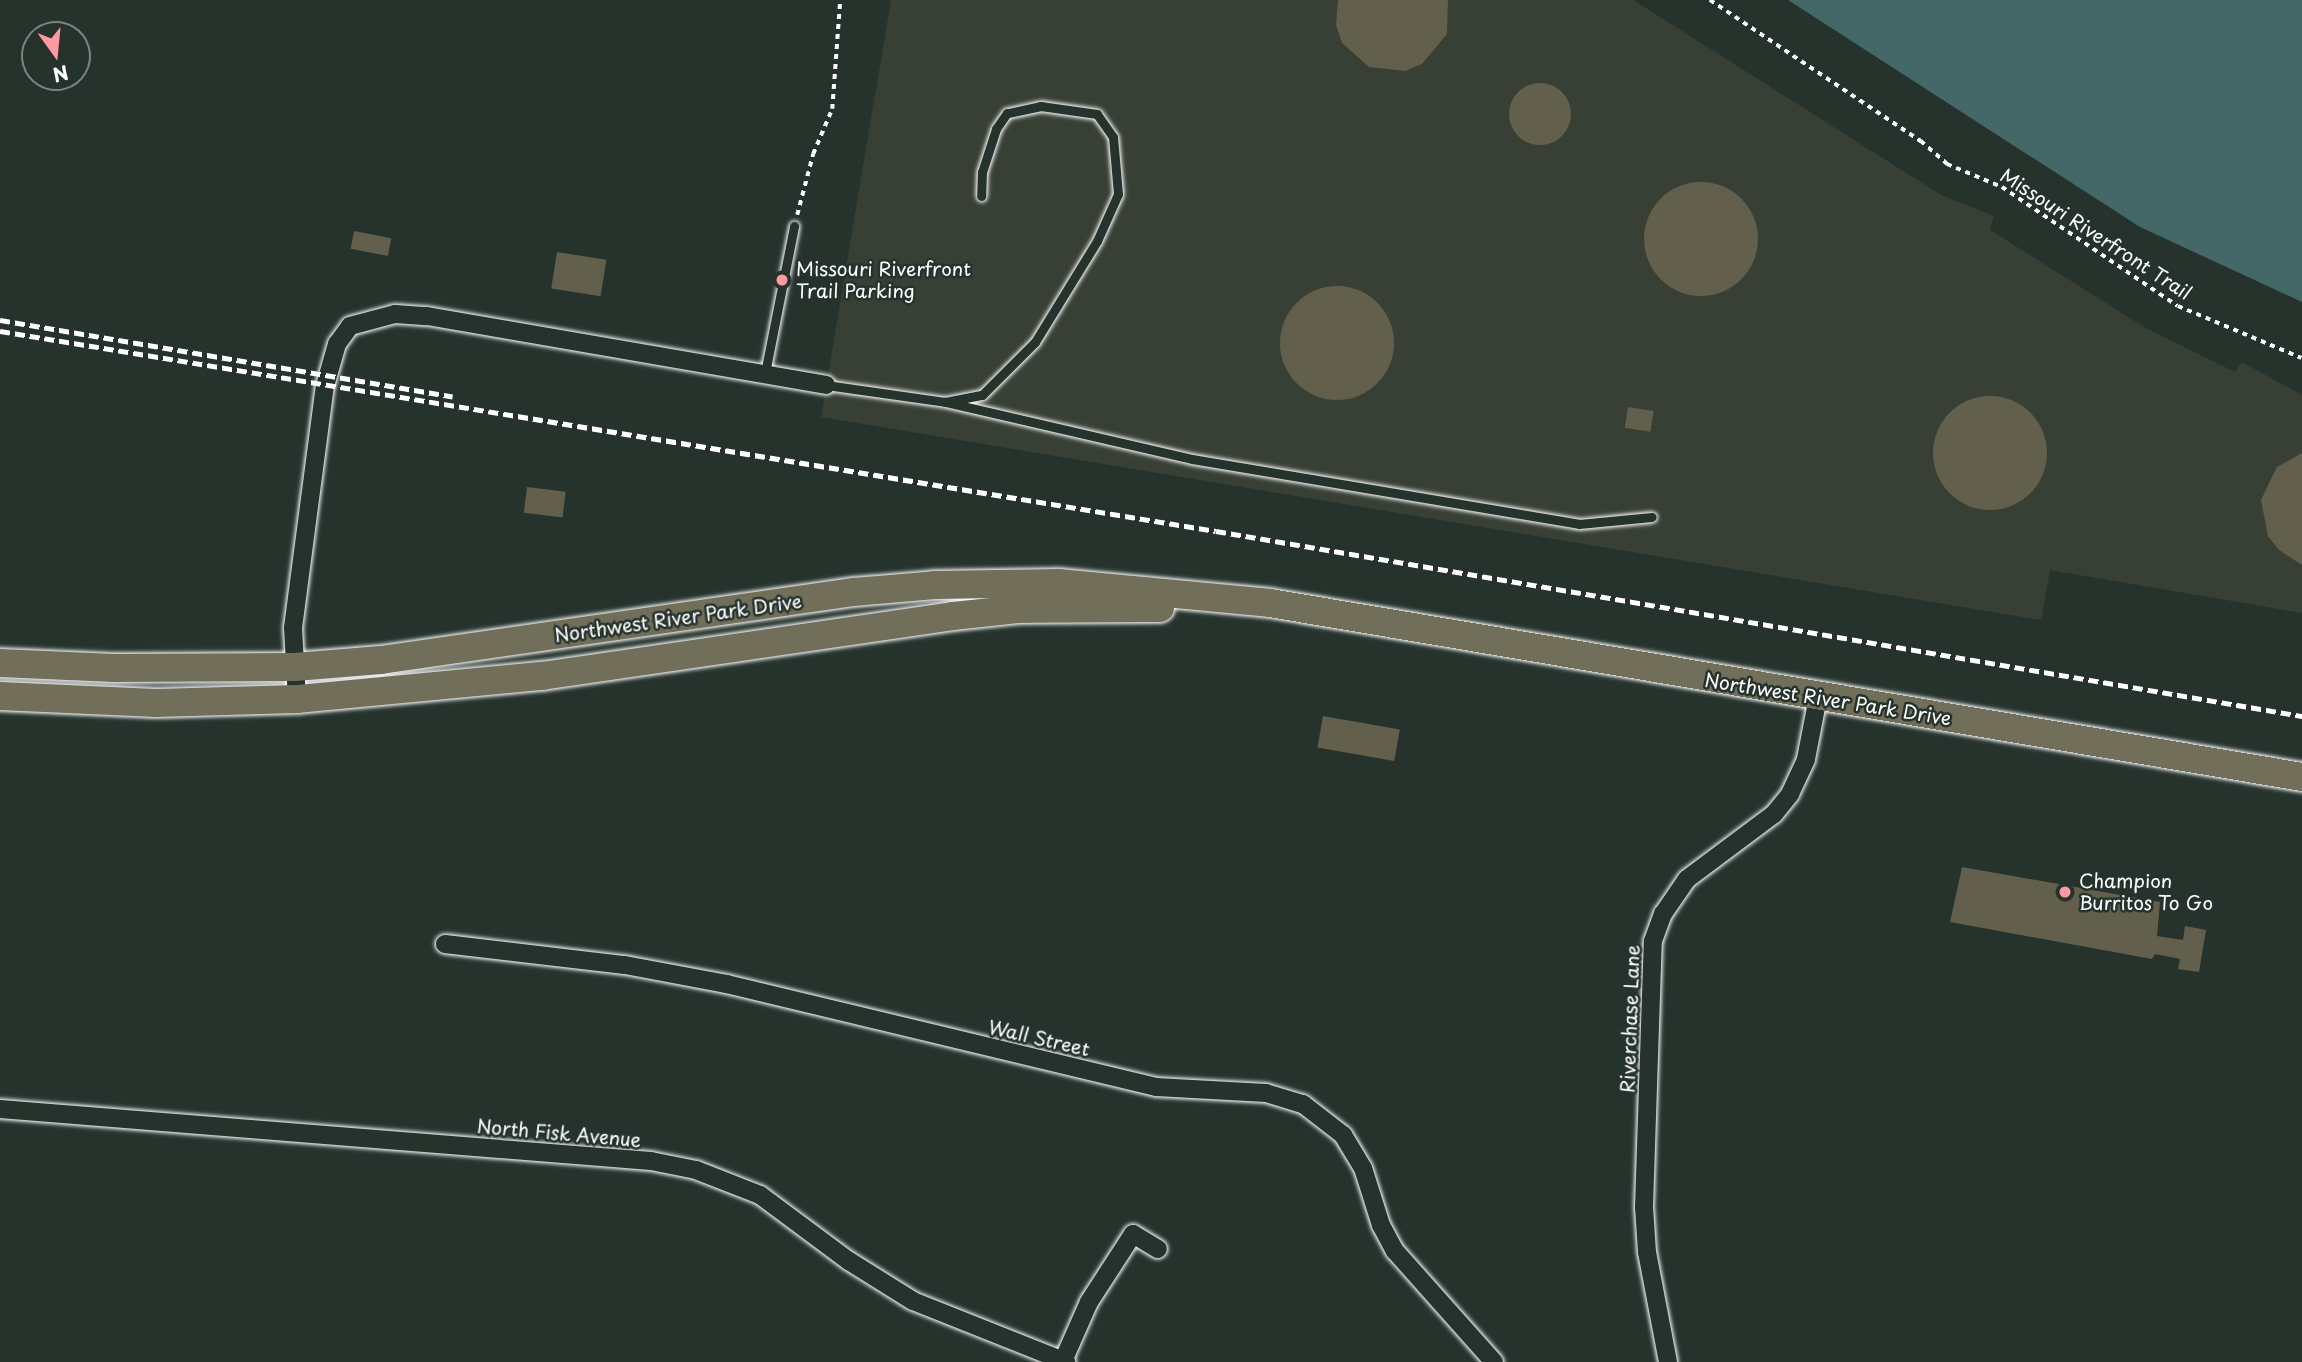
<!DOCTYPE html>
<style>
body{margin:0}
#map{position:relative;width:2302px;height:1362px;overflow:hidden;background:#26332d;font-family:"Playpen Sans",sans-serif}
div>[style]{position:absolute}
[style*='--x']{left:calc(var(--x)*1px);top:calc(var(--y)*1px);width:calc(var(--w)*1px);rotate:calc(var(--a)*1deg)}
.built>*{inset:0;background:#384036}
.water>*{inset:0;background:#436867}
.building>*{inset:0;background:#625f4c;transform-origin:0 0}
.round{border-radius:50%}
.path>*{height:3.5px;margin-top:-1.75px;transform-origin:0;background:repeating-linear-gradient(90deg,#fff 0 5px,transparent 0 10px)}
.roads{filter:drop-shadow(0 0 2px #fff) drop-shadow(0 0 2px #fff)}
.service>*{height:9px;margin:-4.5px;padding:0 4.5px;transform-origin:4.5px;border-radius:4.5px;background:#26332d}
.minor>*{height:18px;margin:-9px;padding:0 9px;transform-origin:9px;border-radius:9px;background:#26332d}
.primary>*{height:28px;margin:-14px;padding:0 14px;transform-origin:14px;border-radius:14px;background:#716e59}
.rail>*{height:5px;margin-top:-2.5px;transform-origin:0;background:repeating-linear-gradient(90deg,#fff 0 10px,transparent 0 15px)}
.dots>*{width:19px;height:19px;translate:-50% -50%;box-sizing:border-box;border:4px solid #26332d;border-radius:50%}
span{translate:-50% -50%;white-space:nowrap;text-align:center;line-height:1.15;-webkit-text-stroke:5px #26332d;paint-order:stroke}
.street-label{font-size:19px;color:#fff}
.poi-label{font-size:19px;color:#fff}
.left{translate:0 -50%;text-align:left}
.north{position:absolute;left:21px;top:21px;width:70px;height:70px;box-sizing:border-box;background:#26332d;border:2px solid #7d8581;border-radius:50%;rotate:165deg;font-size:19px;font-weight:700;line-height:28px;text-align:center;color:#fff}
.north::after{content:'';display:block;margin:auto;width:24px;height:32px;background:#ff9aa2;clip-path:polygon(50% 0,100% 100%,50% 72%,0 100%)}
</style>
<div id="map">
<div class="built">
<div style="clip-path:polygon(891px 0,1633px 0,1941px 195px,1994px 216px,1990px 230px,2144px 327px,2235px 372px,2242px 362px,2302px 395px,2302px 613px,2050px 570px,2041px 620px,821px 417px)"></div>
</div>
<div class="water">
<div style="clip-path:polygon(1788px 0,2302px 0,2302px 302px,2140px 227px)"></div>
</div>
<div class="building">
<div style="clip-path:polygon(1338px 0,1448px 0,1447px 34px,1422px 64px,1405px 71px,1369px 67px,1342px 43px,1336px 25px)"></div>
<div class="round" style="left:1509px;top:83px;width:62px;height:62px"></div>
<div class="round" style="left:1644px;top:182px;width:114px;height:114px"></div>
<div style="left:354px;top:231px;width:38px;height:18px;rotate:11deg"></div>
<div style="left:557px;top:252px;width:50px;height:37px;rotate:9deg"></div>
<div class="round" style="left:1280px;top:286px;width:114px;height:114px"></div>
<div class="round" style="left:1933px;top:396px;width:114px;height:114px"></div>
<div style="left:1628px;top:407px;width:26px;height:21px;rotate:9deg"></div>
<div style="clip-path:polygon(2302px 453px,2302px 565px,2279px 550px,2268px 536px,2261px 500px,2277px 467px)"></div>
<div style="left:527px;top:487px;width:39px;height:26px;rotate:7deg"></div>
<div style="left:1323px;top:716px;width:78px;height:32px;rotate:10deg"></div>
<div style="clip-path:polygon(1962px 867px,2160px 902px,2157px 936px,2183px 940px,2185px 926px,2206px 930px,2199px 972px,2178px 969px,2180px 959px,2155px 954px,2152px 959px,1950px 922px)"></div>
</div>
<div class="path">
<div style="--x:1710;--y:0;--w:254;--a:33.8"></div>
<div style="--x:1921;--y:141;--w:35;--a:41"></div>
<div style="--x:1947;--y:164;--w:60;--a:22.7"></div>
<div style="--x:2002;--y:187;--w:212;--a:34.1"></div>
<div style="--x:2178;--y:306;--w:134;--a:22.8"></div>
<div style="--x:797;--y:215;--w:63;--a:-75.3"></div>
<div style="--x:813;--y:154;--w:49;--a:-67.1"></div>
<div style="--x:832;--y:109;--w:109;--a:-85.8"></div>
</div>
<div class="roads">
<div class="service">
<div style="--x:765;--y:373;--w:150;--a:-78.8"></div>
<div style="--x:826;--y:385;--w:120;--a:8.1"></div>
<div style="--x:945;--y:402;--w:38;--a:-11"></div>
<div style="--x:982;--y:395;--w:75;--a:-45"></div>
<div style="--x:1035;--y:342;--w:119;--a:-58.5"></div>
<div style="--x:1097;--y:241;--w:51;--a:-65.9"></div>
<div style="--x:1118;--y:194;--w:57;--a:-95"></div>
<div style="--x:1113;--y:137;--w:28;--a:-125"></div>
<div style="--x:1097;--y:114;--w:57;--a:-171.9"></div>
<div style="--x:1041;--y:106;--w:35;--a:168"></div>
<div style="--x:1007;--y:113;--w:19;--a:125"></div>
<div style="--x:996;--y:129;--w:45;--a:108"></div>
<div style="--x:982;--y:172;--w:24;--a:92"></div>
<div style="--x:945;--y:402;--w:253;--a:13"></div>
<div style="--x:1192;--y:459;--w:392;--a:9.5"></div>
<div style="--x:1579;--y:524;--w:73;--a:-5.5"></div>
</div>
<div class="minor">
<div style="--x:297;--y:699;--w:71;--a:-93.2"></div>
<div style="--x:293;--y:628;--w:244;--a:-82.5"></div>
<div style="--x:325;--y:386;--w:44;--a:-74.1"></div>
<div style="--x:337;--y:344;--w:22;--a:-54"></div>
<div style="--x:350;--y:326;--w:47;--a:-14.9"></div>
<div style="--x:395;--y:314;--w:32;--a:4"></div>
<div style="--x:427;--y:316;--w:405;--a:9.8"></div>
<div style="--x:445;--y:944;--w:181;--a:6.7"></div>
<div style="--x:625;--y:965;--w:104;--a:10.6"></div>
<div style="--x:727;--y:984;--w:441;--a:13.5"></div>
<div style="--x:1156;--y:1087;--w:110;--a:3.1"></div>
<div style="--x:1266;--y:1093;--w:39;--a:17"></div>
<div style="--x:1303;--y:1104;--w:51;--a:37.8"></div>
<div style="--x:1343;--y:1135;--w:39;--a:59"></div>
<div style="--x:1363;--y:1168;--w:60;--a:72.5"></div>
<div style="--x:1381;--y:1225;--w:30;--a:62"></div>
<div style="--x:1395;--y:1251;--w:149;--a:48.3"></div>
<div style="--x:0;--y:1109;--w:653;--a:4.57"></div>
<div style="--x:651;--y:1161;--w:46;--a:11.3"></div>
<div style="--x:696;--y:1170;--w:69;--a:21.3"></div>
<div style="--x:760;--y:1195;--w:111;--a:36.6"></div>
<div style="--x:849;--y:1261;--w:75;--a:32"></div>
<div style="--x:913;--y:1301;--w:165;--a:21.7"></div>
<div style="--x:1063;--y:1361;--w:64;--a:-66.2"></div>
<div style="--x:1089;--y:1302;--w:81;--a:-57.1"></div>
<div style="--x:1133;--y:1234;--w:29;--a:31"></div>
<div style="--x:1668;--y:1362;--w:112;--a:-100.8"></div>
<div style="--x:1647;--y:1252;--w:45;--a:-93.8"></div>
<div style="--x:1644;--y:1207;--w:266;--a:-88.1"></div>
<div style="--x:1653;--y:941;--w:29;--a:-70"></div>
<div style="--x:1663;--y:914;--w:42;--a:-55.6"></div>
<div style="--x:1687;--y:879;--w:109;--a:-36.8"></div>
<div style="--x:1774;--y:814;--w:26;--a:-51"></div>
<div style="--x:1790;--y:794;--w:38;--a:-65"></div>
<div style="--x:1806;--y:759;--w:63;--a:-79"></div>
</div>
<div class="primary">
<div style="--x:0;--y:663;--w:114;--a:2.5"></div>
<div style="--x:114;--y:668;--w:181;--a:-0.3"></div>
<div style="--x:295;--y:667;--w:86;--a:-4.7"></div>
<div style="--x:381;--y:660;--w:478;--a:-8.2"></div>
<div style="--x:854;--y:592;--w:81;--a:-4.9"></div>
<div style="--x:935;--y:585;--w:124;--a:-0.9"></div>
<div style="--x:1059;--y:583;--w:212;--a:5.4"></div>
<div style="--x:1270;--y:603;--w:1047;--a:9.57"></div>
<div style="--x:0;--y:696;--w:156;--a:2.6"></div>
<div style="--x:156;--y:703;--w:141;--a:-1.6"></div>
<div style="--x:297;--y:699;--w:246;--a:-5.4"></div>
<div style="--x:542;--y:676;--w:415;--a:-8.3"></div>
<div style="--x:953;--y:616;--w:65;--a:-6.1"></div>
<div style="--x:1018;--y:609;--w:142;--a:-0.4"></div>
</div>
</div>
<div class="rail">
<div style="--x:0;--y:320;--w:459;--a:9.6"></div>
<div style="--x:0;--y:331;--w:1232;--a:9.34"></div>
<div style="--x:1216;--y:531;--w:1102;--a:9.67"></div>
</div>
<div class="dots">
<div style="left:782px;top:280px;background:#ff9aa2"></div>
<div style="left:2065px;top:892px;background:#ff9aa2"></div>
</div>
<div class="street-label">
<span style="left:2096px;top:234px;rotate:33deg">Missouri Riverfront Trail</span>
<span style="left:678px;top:618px;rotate:-8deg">Northwest River Park Drive</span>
<span style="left:1828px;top:699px;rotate:9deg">Northwest River Park Drive</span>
<span style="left:1630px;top:1019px;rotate:-88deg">Riverchase Lane</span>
<span style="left:1039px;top:1038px;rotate:13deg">Wall Street</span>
<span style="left:559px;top:1133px;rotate:5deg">North Fisk Avenue</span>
</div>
<div class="poi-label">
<span class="left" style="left:796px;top:280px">Missouri Riverfront<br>Trail Parking</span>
<span class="left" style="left:2079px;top:892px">Champion<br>Burritos To Go</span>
</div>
<div class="north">N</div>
</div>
